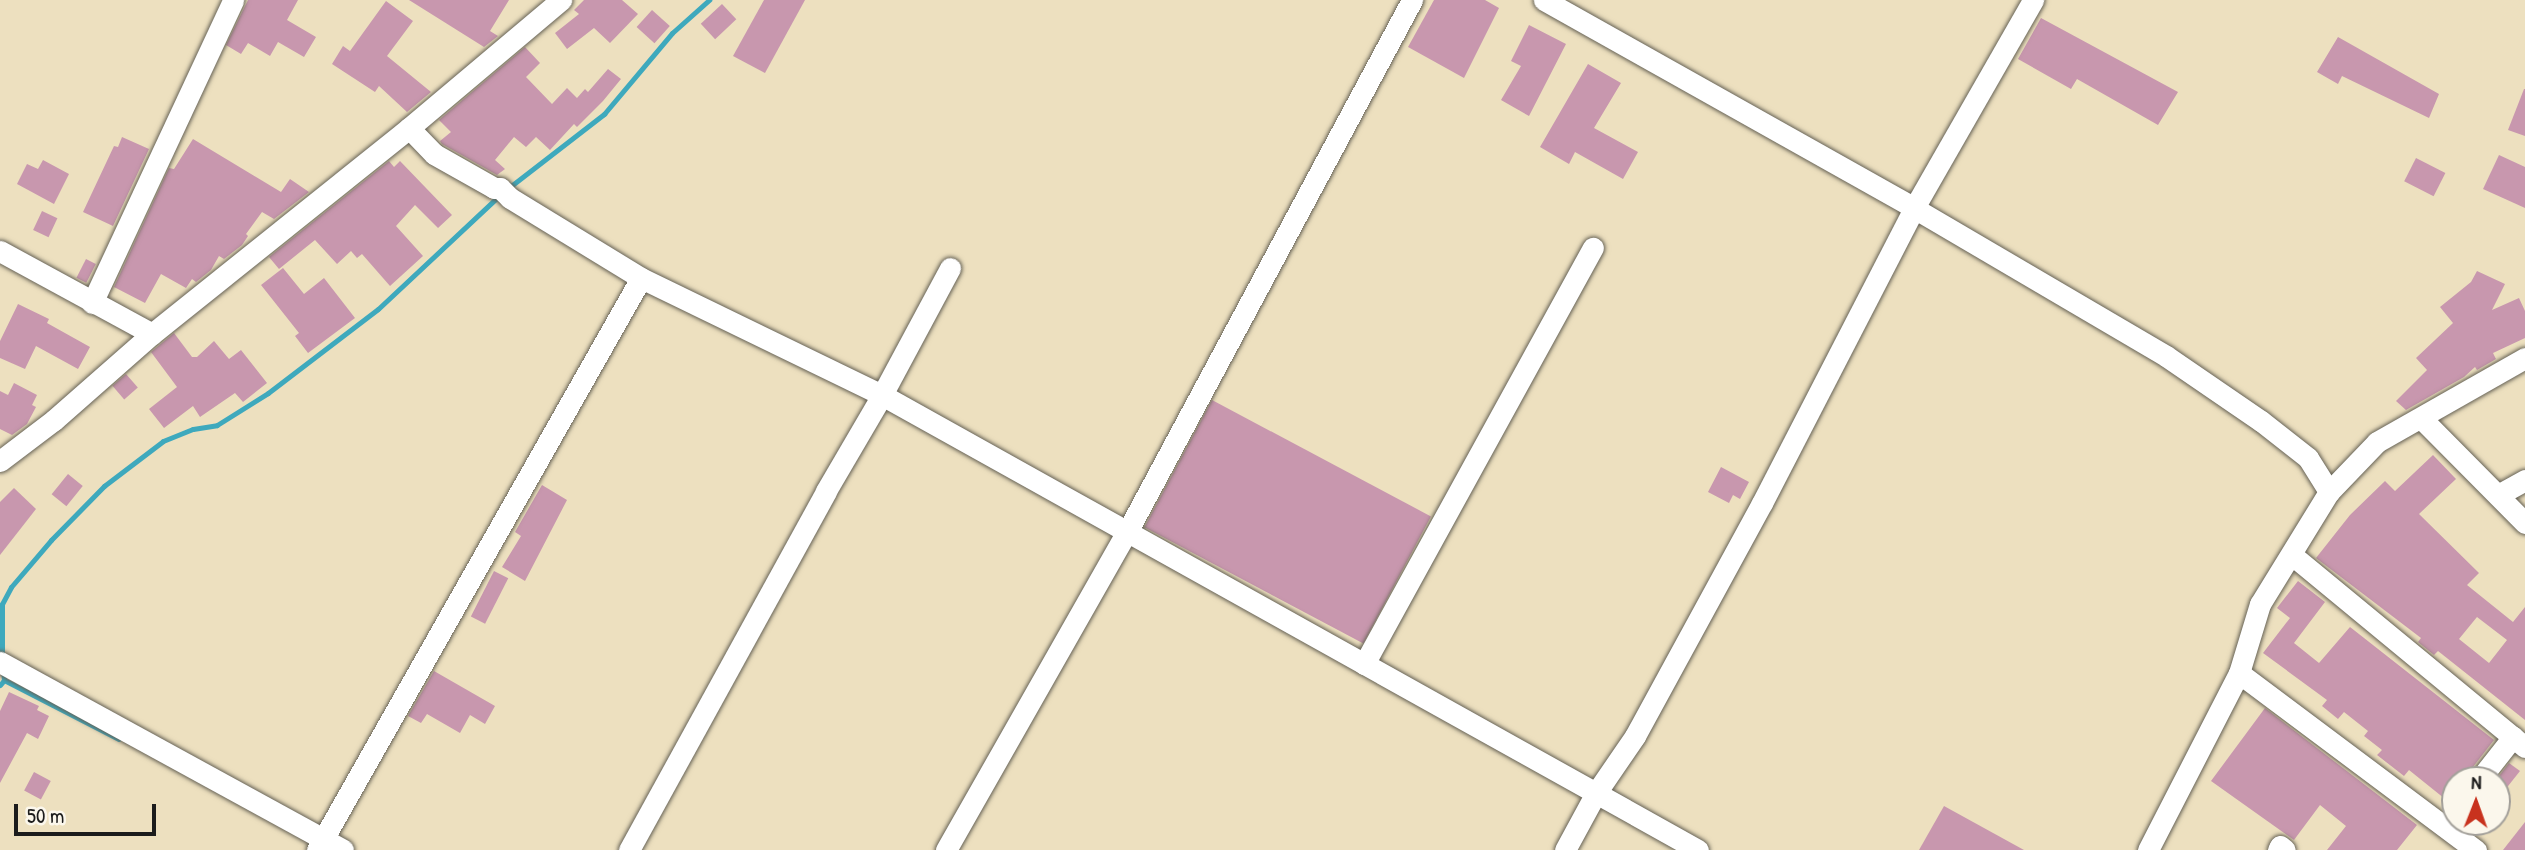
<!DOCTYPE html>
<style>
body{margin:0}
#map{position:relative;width:2525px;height:850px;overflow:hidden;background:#ede0bf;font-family:"Patrick Hand",sans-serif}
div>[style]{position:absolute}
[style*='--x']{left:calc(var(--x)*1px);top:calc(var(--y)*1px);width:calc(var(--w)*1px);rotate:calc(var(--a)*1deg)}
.stream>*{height:5px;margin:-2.5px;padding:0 2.5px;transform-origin:2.5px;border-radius:2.5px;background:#3ea9bd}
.building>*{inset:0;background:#c897ae;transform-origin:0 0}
.roads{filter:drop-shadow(0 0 2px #656155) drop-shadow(0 0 2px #656155)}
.minor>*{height:21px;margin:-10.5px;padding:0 10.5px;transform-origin:10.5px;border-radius:10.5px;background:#fff}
span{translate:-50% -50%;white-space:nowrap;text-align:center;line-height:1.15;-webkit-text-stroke:5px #fbf7ec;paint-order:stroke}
.north{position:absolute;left:2441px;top:766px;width:70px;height:70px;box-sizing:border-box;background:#fbf7ec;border:2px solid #a29f99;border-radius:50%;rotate:1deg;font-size:19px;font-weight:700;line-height:28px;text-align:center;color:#1c1c1c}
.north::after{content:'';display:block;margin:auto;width:24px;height:32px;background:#c8321e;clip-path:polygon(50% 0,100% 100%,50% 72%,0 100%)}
.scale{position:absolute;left:14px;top:804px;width:142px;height:32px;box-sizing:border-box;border:4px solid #1c1c1c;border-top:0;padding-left:9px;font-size:21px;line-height:24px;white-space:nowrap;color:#1c1c1c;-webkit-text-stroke:5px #fbf7ec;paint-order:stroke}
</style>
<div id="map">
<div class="stream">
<div style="--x:507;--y:189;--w:123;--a:-37.7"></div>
<div style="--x:604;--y:114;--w:106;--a:-50"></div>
<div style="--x:672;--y:33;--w:50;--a:-41.7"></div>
<div style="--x:2;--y:659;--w:55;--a:-90"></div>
<div style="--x:2;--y:604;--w:19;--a:-62"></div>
<div style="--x:11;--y:587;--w:62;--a:-49.6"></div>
<div style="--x:51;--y:540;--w:76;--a:-45.5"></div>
<div style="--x:104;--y:486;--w:74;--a:-37.3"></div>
<div style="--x:163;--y:441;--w:32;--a:-22"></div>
<div style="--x:193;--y:429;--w:24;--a:-9"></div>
<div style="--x:217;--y:425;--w:60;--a:-32.1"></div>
<div style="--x:268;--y:393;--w:138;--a:-37.4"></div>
<div style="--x:378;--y:309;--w:167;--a:-43.1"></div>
<div style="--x:4;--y:680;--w:129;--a:27.2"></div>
<div style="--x:0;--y:685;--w:6;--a:-51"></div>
<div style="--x:4;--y:680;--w:11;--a:-95"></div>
</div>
<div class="building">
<div style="clip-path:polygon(248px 0,298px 0,287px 20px,316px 37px,304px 57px,278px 42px,270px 56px,248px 43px,241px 54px,226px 45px)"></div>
<div style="clip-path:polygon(409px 0,509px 0,490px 31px,498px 36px,484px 47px)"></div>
<div style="clip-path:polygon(584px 0,622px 0,638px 14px,610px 43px,594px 28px,567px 49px,555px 33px,579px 14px,574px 10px)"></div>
<div style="clip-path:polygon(764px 0,805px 0,765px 73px,733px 56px)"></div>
<div style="clip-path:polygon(1434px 0,1485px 0,1499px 8px,1464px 78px,1408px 47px)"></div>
<div style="clip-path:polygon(386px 1px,413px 21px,387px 56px,431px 92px,407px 112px,379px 86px,375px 92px,332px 64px,343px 46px,350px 51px)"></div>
<div style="left:722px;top:4px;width:21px;height:29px;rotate:47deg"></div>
<div style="left:652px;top:10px;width:24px;height:23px;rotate:42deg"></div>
<div style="clip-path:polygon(2041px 18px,2178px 92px,2158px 125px,2077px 79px,2071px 89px,2018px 59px)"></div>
<div style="clip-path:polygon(1529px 25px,1566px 44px,1529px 116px,1501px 100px,1521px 66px,1511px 61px)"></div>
<div style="clip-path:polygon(2338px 37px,2439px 94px,2429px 118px,2342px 76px,2338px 84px,2317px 72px)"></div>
<div style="clip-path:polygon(525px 47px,540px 63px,526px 77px,552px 104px,567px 88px,577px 98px,585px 89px,588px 92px,608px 69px,621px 79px,603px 101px,577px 127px,574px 124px,550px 150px,536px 137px,526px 147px,514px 137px,495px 160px,505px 169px,497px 175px,442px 144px,440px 141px,451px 132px,439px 120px)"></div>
<div style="clip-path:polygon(1588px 64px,1621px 83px,1594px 128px,1638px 152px,1623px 179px,1575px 152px,1569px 164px,1540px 147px)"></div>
<div style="clip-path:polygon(2524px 89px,2525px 89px,2525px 136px,2508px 130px)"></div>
<div style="clip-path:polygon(122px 137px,149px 149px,113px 226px,83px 212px,114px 146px,118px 147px)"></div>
<div style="clip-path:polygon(193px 139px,281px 192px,290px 179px,309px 192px,274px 219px,262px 212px,246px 234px,248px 236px,242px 245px,224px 259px,219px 256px,211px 270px,196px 282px,192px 279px,186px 288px,161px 274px,145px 303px,114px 287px,169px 168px,174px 169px)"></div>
<div style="clip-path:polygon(2499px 155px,2525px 167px,2525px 208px,2483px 189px)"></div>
<div style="left:2416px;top:158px;width:33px;height:26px;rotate:27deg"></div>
<div style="clip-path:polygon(43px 160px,69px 174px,54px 204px,17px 184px,27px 164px,38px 169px)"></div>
<div style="clip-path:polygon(389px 161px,394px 167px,400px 161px,452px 215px,438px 228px,415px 205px,396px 226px,423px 256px,390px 286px,362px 254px,357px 258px,351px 251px,337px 264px,315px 240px,279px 269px,269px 257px)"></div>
<div style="left:42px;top:211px;width:17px;height:21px;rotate:25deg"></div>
<div style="left:86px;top:259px;width:11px;height:21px;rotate:27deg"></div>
<div style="clip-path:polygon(283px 268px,304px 294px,324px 278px,355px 318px,308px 353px,295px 336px,299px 333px,261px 285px)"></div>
<div style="clip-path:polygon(2477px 271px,2505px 284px,2492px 310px,2519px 298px,2525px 311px,2525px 338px,2493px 353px,2496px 359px,2477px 370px,2475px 367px,2464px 377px,2406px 410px,2396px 401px,2427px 370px,2416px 358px,2453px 323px,2440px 307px,2471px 282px)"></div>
<div style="clip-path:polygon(18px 304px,49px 319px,47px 323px,90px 347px,78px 369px,36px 346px,25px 369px,0 358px,0 341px)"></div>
<div style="clip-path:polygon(174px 333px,192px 357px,197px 357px,214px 341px,229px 359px,241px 350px,267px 383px,243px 402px,235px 393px,200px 417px,193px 406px,164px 428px,149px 409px,177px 387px,151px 352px)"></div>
<div style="left:126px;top:374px;width:18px;height:18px;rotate:49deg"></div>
<div style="clip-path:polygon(14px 383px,37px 395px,32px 405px,36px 407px,27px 424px,12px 435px,0 429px,0 391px,8px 395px)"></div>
<div style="left:1212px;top:400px;width:248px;height:144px;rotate:28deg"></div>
<div style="clip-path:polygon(evenodd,2433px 455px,2456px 479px,2419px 514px,2479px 573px,2467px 585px,2513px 622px,2525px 607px,2525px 720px,2438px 651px,2434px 655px,2418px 642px,2421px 638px,2316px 558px,2350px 515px,2385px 481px,2395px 491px,2433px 455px,2477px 617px,2507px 640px,2489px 663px,2459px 639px,2477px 617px)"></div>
<div style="clip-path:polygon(1721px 467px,1749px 482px,1740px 499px,1733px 495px,1729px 503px,1708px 492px)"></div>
<div style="left:68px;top:474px;width:19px;height:26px;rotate:39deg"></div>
<div style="clip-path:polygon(542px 485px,567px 500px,525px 581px,502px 567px,521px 536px,515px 532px)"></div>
<div style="clip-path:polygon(14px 488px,36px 509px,0 555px,0 502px)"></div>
<div style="left:494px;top:571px;width:16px;height:51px;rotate:27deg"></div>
<div style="clip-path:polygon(2298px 581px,2325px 602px,2294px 643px,2319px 663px,2350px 627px,2494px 740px,2469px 772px,2466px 780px,2455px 780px,2455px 807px,2409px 770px,2404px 776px,2377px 755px,2382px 750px,2364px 736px,2368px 731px,2344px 712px,2338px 719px,2322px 706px,2327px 700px,2263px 653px,2290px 618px,2277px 608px)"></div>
<div style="clip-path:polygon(434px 671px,495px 706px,485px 724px,470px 715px,460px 733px,427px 714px,421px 723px,408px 716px)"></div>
<div style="clip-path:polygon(9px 692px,39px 706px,37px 710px,49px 716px,38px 739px,27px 733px,0 783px,0 711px)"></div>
<div style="clip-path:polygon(2265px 708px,2417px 825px,2397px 850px,2327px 850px,2346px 826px,2320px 805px,2294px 840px,2211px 781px)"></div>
<div style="clip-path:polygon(2509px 763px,2520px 771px,2497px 800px,2496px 780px)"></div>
<div style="left:34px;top:772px;width:19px;height:21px;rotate:28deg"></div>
<div style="clip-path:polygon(1944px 806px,2024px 850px,1919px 850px)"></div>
<div style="clip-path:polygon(2525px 822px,2525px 850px,2503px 850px)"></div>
</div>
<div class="roads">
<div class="minor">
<div style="--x:1544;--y:0;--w:424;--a:29.3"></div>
<div style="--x:1914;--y:208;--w:292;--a:30.4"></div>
<div style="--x:2166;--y:356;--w:115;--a:34.4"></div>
<div style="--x:2261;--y:421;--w:60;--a:38.2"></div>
<div style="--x:2308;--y:458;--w:40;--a:58"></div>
<div style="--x:409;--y:128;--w:36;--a:46"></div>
<div style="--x:434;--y:154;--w:69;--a:29.5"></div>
<div style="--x:494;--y:188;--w:6;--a:0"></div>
<div style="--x:500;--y:188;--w:14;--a:45"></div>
<div style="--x:510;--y:198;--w:153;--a:31.4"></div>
<div style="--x:641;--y:278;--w:268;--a:25.9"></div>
<div style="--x:882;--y:395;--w:934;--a:29.14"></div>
<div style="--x:0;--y:251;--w:173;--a:28.6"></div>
<div style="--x:92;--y:303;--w:334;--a:-65"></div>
<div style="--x:2421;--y:418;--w:148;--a:45.3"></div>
<div style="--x:0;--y:461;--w:68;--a:-37.2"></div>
<div style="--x:54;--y:420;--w:130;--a:-41.3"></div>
<div style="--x:152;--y:334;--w:329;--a:-38.7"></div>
<div style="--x:409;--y:128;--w:199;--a:-40.1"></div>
<div style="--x:2498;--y:495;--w:31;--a:-29"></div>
<div style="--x:2292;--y:555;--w:302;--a:39.5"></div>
<div style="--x:0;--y:662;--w:391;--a:28.7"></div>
<div style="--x:1364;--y:664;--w:475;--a:-61.2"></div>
<div style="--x:2239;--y:673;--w:296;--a:36.8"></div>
<div style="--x:2479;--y:780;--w:55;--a:-51.7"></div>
<div style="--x:317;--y:850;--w:657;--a:-60.47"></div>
<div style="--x:629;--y:850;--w:409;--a:-61.2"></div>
<div style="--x:826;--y:491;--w:111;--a:-59.7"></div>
<div style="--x:882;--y:395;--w:144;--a:-61.8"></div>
<div style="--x:946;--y:850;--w:366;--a:-60.4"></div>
<div style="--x:1127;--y:532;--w:604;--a:-61.82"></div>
<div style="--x:1565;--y:850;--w:65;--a:-61.5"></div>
<div style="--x:1596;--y:793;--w:69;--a:-55.6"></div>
<div style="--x:1635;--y:736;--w:265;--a:-61.4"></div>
<div style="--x:1762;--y:503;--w:332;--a:-62.7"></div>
<div style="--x:1914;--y:208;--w:240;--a:-60.2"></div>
<div style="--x:2148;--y:850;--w:199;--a:-62.8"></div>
<div style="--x:2239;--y:673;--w:72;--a:-73.1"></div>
<div style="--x:2260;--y:604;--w:132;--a:-58.4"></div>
<div style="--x:2329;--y:492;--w:69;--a:-46.2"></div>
<div style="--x:2377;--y:442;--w:170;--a:-29.6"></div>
<div style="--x:2278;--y:850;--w:4;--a:-63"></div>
<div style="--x:2280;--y:846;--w:6;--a:39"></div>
</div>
</div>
<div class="north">N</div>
<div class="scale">50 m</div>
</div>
